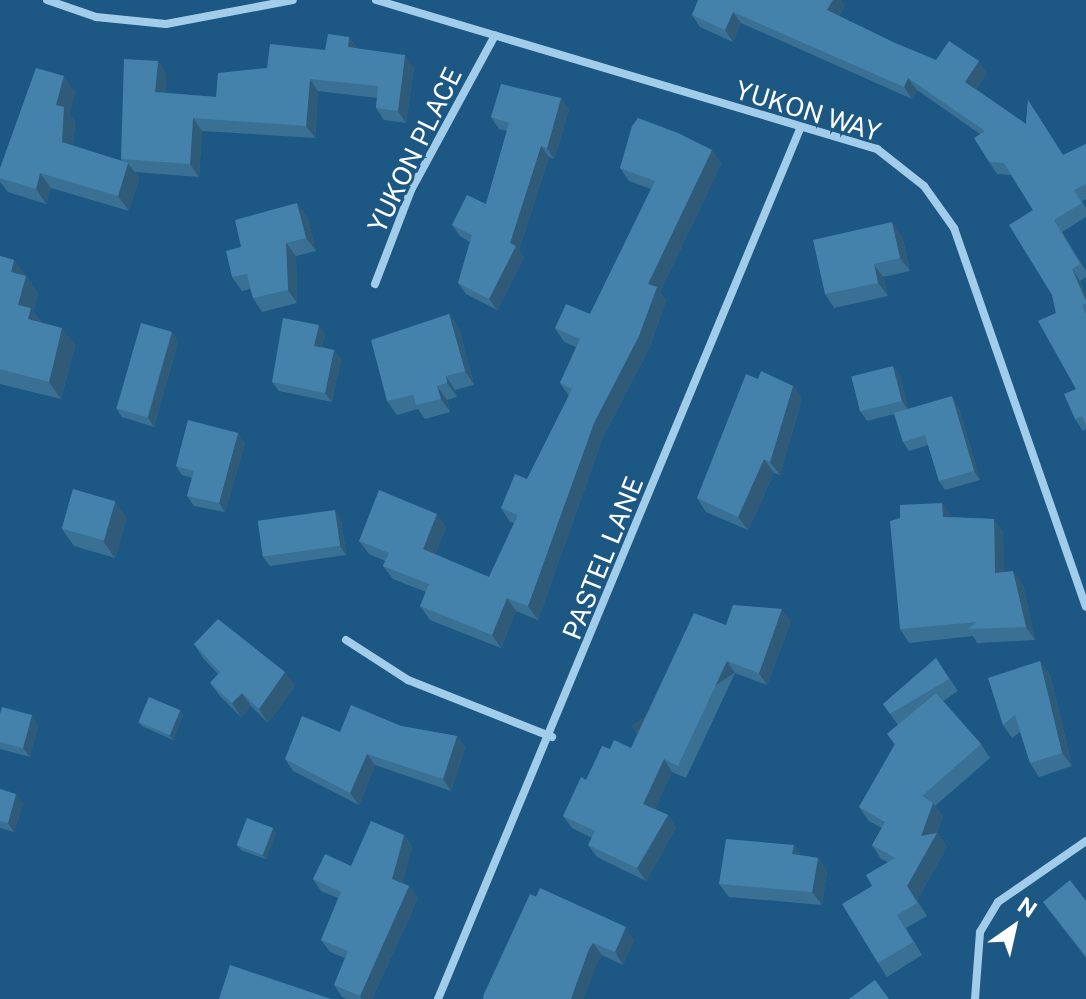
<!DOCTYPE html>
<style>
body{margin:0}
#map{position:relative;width:1086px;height:999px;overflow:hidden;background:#1c5883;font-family:"Public Sans",sans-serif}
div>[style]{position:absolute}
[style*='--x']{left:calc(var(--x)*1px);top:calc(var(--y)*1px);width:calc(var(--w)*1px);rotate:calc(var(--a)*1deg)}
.minor>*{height:8px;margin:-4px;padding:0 4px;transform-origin:4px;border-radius:4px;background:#a2cdea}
.wall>*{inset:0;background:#3a7094}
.shaded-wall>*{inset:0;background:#305b78;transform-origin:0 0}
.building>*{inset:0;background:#4482ac;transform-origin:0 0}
span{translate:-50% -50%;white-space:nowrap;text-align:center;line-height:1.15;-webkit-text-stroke:6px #1c5883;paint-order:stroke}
.street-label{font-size:26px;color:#fff}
.north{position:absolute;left:974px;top:887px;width:80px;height:80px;-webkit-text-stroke:6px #1c5883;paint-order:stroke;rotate:34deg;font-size:22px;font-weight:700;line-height:32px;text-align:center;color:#fff}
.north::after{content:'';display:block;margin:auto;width:28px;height:36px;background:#fff;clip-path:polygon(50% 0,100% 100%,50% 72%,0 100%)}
</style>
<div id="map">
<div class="minor">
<div style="--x:47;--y:0;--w:52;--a:19.1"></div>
<div style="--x:96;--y:17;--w:70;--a:5.7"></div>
<div style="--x:166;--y:24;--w:129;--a:-10.7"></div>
<div style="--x:376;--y:0;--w:523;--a:16.56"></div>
<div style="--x:877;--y:149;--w:60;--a:38.2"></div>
<div style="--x:924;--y:186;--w:52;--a:54.5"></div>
<div style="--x:954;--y:228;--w:401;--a:70.8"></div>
<div style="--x:375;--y:284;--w:101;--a:-69"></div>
<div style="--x:411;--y:190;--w:176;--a:-61.5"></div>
<div style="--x:346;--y:640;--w:74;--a:32.8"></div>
<div style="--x:408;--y:680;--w:155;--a:21.6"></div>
<div style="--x:438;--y:999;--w:942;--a:-67.41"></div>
<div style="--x:975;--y:999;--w:67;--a:-85.7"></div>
<div style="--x:980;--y:932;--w:35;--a:-59"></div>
<div style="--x:998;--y:902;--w:107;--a:-34.7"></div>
</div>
<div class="wall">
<div style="clip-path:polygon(845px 5px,839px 16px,895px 43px,936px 60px,987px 73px,976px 89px,1026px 124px,1028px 100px,1063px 155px,1086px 144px,1086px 199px,1082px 201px,1086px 208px,1086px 217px,1062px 232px,1086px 271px,1086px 277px,1080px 281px,1086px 294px,1086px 429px,1083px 431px,1075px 419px,1076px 389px,1056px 313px,1033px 210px,1011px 175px,997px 174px,989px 162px,980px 134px,917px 90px,912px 99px,741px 23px,733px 42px,700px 27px,692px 15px)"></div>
<div style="clip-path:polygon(349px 37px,358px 49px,414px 67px,406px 123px,384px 120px,376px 108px,377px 98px,318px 91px,315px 138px,202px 131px,199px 177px,135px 172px,139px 178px,129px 211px,51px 188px,46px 204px,8px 192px,0 182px,0 168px,75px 92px,69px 114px,75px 122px,73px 146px,123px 161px,121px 159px,158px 61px,166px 74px,165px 93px,216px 97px,267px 68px,325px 50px)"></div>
<div style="clip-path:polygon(561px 98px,569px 110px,554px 159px,549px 157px,519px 250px,524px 257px,497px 310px,466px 294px,458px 283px,470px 242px,460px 236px,452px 225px,486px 204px,507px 131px,499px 129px,491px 117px)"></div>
<div style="clip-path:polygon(712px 150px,721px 164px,660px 292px,666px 301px,649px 349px,603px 437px,538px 620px,516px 611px,501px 648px,430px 620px,420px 606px,426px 592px,393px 579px,383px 566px,385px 561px,369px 554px,359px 541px,446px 527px,435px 555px,489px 577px,514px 523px,510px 522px,501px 508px,527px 479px,569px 396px,560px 383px,576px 347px,564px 342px,555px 328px,590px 314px,651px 189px,629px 181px,620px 168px)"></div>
<div style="clip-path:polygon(307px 216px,316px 251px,296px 256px,297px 303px,262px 312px,253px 298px,250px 289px,242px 291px,232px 277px,241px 247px)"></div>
<div style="clip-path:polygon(902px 236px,910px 271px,883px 277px,888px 296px,834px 308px,825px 294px)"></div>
<div style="clip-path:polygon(0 256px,14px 260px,38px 293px,33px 311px,41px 322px,75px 345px,61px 399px,0 384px)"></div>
<div style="clip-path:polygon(449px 314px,459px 328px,474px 385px,455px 390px,457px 397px,447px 400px,450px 412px,425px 419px,418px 409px,397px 415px,387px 401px)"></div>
<div style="clip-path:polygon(172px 332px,178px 342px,154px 427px,122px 417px,116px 408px)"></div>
<div style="clip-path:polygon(325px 334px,322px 347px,334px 350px,341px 359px,332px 402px,279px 391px,272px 382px)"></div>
<div style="clip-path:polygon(900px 375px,908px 409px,958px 405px,980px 480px,945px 490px,939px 481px,928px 445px,909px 451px,903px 442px,894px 414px,867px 421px,860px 411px)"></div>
<div style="clip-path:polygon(758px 379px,793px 386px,802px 399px,780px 475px,774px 473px,748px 530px,706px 512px,697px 498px)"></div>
<div style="clip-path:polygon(238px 433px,245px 443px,225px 512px,194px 506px,187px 496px,192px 478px,182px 475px,176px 466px)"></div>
<div style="clip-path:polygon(952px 517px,994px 519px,1003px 533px,1004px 572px,1023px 585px,1035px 640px,977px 643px,973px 636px,909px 643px,900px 629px)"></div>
<div style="clip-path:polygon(127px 518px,115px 558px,74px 546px,62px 529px)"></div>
<div style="clip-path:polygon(341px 519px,346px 555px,270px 566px,263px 557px)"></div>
<div style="clip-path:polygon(791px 621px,767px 685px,735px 673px,686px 778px,672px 772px,655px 809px,668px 815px,676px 828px,646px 881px,597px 857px,588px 845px,592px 838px,572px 828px,563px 816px,586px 780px,631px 748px,726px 625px)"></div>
<div style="clip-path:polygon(194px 644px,285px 672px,295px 686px,268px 723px,251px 706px,241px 717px,220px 696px,210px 683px,218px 674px,203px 658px)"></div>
<div style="clip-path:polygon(936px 658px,958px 691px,943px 701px,981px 744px,990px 758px,935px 806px,943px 816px,937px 833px,947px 847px,917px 900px,927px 916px,906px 928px,922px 955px,887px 977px,878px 963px,872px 886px,888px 862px,881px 859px,872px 845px,882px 828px,869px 821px,859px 807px,895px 745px,887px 734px,898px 725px,883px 704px)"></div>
<div style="clip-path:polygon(1040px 661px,1050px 675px,1072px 766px,1039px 777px,1030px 763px,1020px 732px,1012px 738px,1003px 725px)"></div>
<div style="clip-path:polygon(180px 710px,183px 715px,173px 740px,142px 726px,138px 722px)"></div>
<div style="clip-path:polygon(0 714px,32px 715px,38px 725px,30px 757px,0 749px)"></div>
<div style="clip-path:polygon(401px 726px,457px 736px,465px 748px,451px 791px,375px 765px,359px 805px,293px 771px,285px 759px,340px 732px)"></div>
<div style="clip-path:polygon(0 789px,23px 803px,14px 832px,0 828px)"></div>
<div style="clip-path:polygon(276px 833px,266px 859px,241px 850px,237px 845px)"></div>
<div style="clip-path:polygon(404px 835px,412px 847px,402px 883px,409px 886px,418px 898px,372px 999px,347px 999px,342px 997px,334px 985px,345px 958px,330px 952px,321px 940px,338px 898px,321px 891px,313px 879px,351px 866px)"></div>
<div style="clip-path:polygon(801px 855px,818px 858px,827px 871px,822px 905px,729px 897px,719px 884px)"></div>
<div style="clip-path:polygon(530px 894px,634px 940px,623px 965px,602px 955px,598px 961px)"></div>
<div style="clip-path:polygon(1086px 901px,1086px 958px,1043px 902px)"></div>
</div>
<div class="shaded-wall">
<div style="clip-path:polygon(833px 0,841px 0,845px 5px,835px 22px,827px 10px)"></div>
<div style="clip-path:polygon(733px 12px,741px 23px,733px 42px,725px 30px)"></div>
<div style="clip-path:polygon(349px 37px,358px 49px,348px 47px)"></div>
<div style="clip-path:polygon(405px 55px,414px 67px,406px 123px,398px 111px)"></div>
<div style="clip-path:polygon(158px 61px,166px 74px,164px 105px,155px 92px)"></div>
<div style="clip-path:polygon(979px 61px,987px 73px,973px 93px,965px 82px)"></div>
<div style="clip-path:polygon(64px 76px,75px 92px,69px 114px,75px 122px,72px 157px,62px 142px,56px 105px)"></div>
<div style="clip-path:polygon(908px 78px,917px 90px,912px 99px,904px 87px)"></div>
<div style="clip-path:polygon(310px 79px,318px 91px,315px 138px,306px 126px)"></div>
<div style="clip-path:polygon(561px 98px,569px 110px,554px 159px,547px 148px)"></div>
<div style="clip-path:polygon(193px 118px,202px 131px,199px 177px,190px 164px)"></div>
<div style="clip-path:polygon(541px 146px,549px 157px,519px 250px,524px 257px,497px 310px,489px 299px,510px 243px)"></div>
<div style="clip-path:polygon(712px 150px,721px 164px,660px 292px,666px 301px,649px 349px,603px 437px,538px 620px,528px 606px,594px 423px,648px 284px)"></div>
<div style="clip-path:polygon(128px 163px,139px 178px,129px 211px,118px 196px)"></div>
<div style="clip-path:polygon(40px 173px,51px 188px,46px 204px,36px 189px)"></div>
<div style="clip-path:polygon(297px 203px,307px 216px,316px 251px,306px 238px)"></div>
<div style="clip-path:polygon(892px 222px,902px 236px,910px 271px,900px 258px)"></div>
<div style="clip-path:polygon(286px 243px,296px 256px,297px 303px,288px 290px)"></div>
<div style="clip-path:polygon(14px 260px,38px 293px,33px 311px,43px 325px,40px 336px,18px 305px,11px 272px)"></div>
<div style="clip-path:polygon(874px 264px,883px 277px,888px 296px,878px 283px)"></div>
<div style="clip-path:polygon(1072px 269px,1080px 281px,1086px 294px,1086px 301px)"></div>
<div style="clip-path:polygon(449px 314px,459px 328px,474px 385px,465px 371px)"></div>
<div style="clip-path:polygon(319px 325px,325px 334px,320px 355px,314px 346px)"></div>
<div style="clip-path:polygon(62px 328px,75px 345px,61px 399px,49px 382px)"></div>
<div style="clip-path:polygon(172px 332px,178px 342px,154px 427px,148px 418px)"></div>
<div style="clip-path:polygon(334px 350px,341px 359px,332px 402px,325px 393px)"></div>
<div style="clip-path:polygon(893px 366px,900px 375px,908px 410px,902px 401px)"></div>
<div style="clip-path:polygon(446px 376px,455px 390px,457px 397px,447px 383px)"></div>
<div style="clip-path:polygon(437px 386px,447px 400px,450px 412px,441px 399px)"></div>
<div style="clip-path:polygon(793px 386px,802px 399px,780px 475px,770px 462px)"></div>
<div style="clip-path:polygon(952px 396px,958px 405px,980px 480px,974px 471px)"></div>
<div style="clip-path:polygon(238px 433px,245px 443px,225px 512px,219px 503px)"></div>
<div style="clip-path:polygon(764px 459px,774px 473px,748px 530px,738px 517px)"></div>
<div style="clip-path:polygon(115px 501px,127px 518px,115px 558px,103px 541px)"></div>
<div style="clip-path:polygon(942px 503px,952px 517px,952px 530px,943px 517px)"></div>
<div style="clip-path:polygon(335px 510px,341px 519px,346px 555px,340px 546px)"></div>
<div style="clip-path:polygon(437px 514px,446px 527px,432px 563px,423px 549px)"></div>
<div style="clip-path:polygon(994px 519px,1003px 533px,1005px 586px,995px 573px)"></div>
<div style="clip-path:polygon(1013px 571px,1023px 585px,1035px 640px,1026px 627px)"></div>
<div style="clip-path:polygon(507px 598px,516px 611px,501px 648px,492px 635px)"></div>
<div style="clip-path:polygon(782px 609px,791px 621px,767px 685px,759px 673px)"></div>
<div style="left:727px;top:661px;width:14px;height:116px;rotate:56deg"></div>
<div style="clip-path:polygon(1040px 661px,1050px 675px,1072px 766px,1062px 753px)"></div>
<div style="clip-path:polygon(285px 672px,295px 686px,268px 723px,259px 709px)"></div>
<div style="clip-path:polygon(242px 693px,251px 706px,241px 717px,232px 703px)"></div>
<div style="clip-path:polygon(180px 710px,183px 715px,173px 740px,169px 735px)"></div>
<div style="clip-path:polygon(32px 715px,38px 725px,30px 757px,23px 748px)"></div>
<div style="clip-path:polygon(457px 736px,465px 748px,451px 791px,443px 779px)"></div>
<div style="clip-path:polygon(367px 754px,375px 765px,359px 805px,350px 793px)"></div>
<div style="clip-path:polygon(664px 759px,672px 772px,652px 816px,643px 804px)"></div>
<div style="clip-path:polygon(16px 794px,23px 803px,14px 832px,8px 823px)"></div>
<div style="clip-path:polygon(933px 803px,943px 816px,936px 835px,937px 833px,947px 847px,917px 900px,927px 916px,907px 886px,921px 836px)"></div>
<div style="clip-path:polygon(668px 815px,676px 828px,646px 881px,637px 868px)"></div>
<div style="clip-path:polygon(273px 828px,276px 833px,266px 859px,262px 855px)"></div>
<div style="clip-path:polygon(404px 835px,412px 847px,401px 891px,392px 879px)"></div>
<div style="clip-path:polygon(794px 845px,803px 858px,792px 854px)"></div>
<div style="clip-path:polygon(818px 858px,827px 871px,822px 905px,812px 892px)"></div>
<div style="clip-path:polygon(409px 886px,418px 898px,372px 999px,362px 999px,360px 996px)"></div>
<div style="clip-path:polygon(626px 927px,634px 940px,623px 965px,615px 952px)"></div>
<div style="clip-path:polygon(593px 943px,602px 955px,598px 961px,584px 999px,571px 999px,589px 949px)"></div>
</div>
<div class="building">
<div style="clip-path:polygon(698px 0,833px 0,827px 10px,895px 43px,936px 60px,949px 41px,979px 61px,965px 82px,1026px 124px,1028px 100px,1063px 155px,1086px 144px,1086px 184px,1074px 190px,1082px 203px,1054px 220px,1080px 264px,1072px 269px,1086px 301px,1086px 303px,1082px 305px,1086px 315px,1086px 425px,1082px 416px,1075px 419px,1064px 394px,1076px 389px,1038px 321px,1056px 313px,1052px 295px,1009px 225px,1033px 210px,1004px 163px,989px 162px,974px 138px,985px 131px,908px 78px,904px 87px,733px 12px,725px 30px,692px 15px)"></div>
<div style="clip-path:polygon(328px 34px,349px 37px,348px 47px,405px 55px,398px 111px,376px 108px,378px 86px,310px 79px,306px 126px,193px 118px,190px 164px,121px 159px,124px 59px,158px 61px,155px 92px,216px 97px,218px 73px,267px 68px,270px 44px,325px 50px)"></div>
<div style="clip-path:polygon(36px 68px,64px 76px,56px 105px,64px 107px,62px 142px,128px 163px,118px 196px,40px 173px,36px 189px,0 178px,0 168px)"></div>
<div style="clip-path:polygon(501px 84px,561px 98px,547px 148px,541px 146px,510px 243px,516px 246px,489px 299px,458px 283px,472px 235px,452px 225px,467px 195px,486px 204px,509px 123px,491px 117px)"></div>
<div style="clip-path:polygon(638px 118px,678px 133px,712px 150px,648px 284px,657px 287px,639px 336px,594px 423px,528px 606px,507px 598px,492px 635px,420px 606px,429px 584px,383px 566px,389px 553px,359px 541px,379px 490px,437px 514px,423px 549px,489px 577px,518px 515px,501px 508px,515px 474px,527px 479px,572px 389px,560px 383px,580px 339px,555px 328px,566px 304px,590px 314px,655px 181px,620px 168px,632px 126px)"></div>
<div style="clip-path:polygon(297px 203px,306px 238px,286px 243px,288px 290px,253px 298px,247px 274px,232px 277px,226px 251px,241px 247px,235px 220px)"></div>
<div style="clip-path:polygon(892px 222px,900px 258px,874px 264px,878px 283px,825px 294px,813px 240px)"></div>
<div style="clip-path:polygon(0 256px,14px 260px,11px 272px,26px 276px,18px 305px,31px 308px,28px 319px,62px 328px,49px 382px,0 369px)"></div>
<div style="clip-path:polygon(449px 314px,465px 371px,446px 376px,447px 383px,437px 386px,441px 399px,416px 405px,413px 395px,387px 401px,371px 340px)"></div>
<div style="clip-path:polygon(283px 318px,319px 325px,314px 346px,334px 350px,325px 393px,272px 382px)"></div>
<div style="left:141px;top:323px;width:32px;height:89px;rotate:16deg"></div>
<div style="left:893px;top:366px;width:36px;height:43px;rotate:76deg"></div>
<div style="clip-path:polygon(761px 371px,793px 386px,770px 462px,764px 459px,738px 517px,697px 498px,746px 374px,758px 379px)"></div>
<div style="clip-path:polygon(952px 396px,974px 471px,939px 481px,925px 435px,903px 442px,894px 413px)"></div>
<div style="clip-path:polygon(188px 420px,238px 433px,219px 503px,187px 496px,194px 471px,176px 466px)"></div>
<div style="left:73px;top:489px;width:44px;height:41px;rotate:16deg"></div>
<div style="clip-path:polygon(942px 503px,943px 517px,994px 519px,995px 573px,1013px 571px,1026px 627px,968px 629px,977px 622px,900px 629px,890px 521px,900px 518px,900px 505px)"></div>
<div style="left:335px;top:510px;width:36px;height:78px;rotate:82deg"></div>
<div style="clip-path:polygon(733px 605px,782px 609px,759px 673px,727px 661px,678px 766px,664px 759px,643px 804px,668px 815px,637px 868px,588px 845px,595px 831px,563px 816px,581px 777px,586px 780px,602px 746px,610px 749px,614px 740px,631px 748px,694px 613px,726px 625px)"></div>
<div style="clip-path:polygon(218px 619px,285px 672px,259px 709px,242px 693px,232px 703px,210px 683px,220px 672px,194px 644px)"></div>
<div style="clip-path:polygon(936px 658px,949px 679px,890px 714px,883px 704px)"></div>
<div style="clip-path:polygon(1040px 661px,1062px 753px,1030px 763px,1015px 715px,1003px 725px,988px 678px)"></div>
<div style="clip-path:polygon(936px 693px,981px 744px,922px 796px,933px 803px,921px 836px,937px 833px,907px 886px,917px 903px,897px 915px,913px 942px,878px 963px,842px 904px,872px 886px,866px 875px,895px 858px,872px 845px,885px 822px,859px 807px,895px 744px,887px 734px)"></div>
<div style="left:149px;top:697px;width:34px;height:27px;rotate:23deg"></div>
<div style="clip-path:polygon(351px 705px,401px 726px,457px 736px,443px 779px,367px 754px,350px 793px,285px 759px,302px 716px,340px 732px)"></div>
<div style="clip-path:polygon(2px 707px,32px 715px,23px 748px,0 742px,0 714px)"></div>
<div style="clip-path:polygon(0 789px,16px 794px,8px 823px,0 821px)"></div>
<div style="left:247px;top:818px;width:28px;height:29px;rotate:21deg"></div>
<div style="clip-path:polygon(371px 821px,404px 835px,392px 879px,409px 886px,360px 996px,334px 985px,348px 951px,321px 940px,341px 892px,313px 879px,325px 854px,351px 866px)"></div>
<div style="clip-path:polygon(726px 839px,794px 845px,792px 854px,818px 858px,812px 892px,719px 884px)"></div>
<div style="clip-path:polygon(1070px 880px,1086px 901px,1086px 956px,1043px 902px)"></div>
<div style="clip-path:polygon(540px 888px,626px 927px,615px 952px,593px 943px,589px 949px,571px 999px,483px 999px,484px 994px,530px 894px,536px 897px)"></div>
<div style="clip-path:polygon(230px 965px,331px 999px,219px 999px)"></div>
<div style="clip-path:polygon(875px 980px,889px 999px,849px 999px)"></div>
</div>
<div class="street-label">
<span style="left:808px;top:111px;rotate:17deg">YUKON WAY</span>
<span style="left:415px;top:150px;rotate:-64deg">YUKON PLACE</span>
<span style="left:603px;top:558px;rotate:-68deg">PASTEL LANE</span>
</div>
<div class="north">N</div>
</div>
